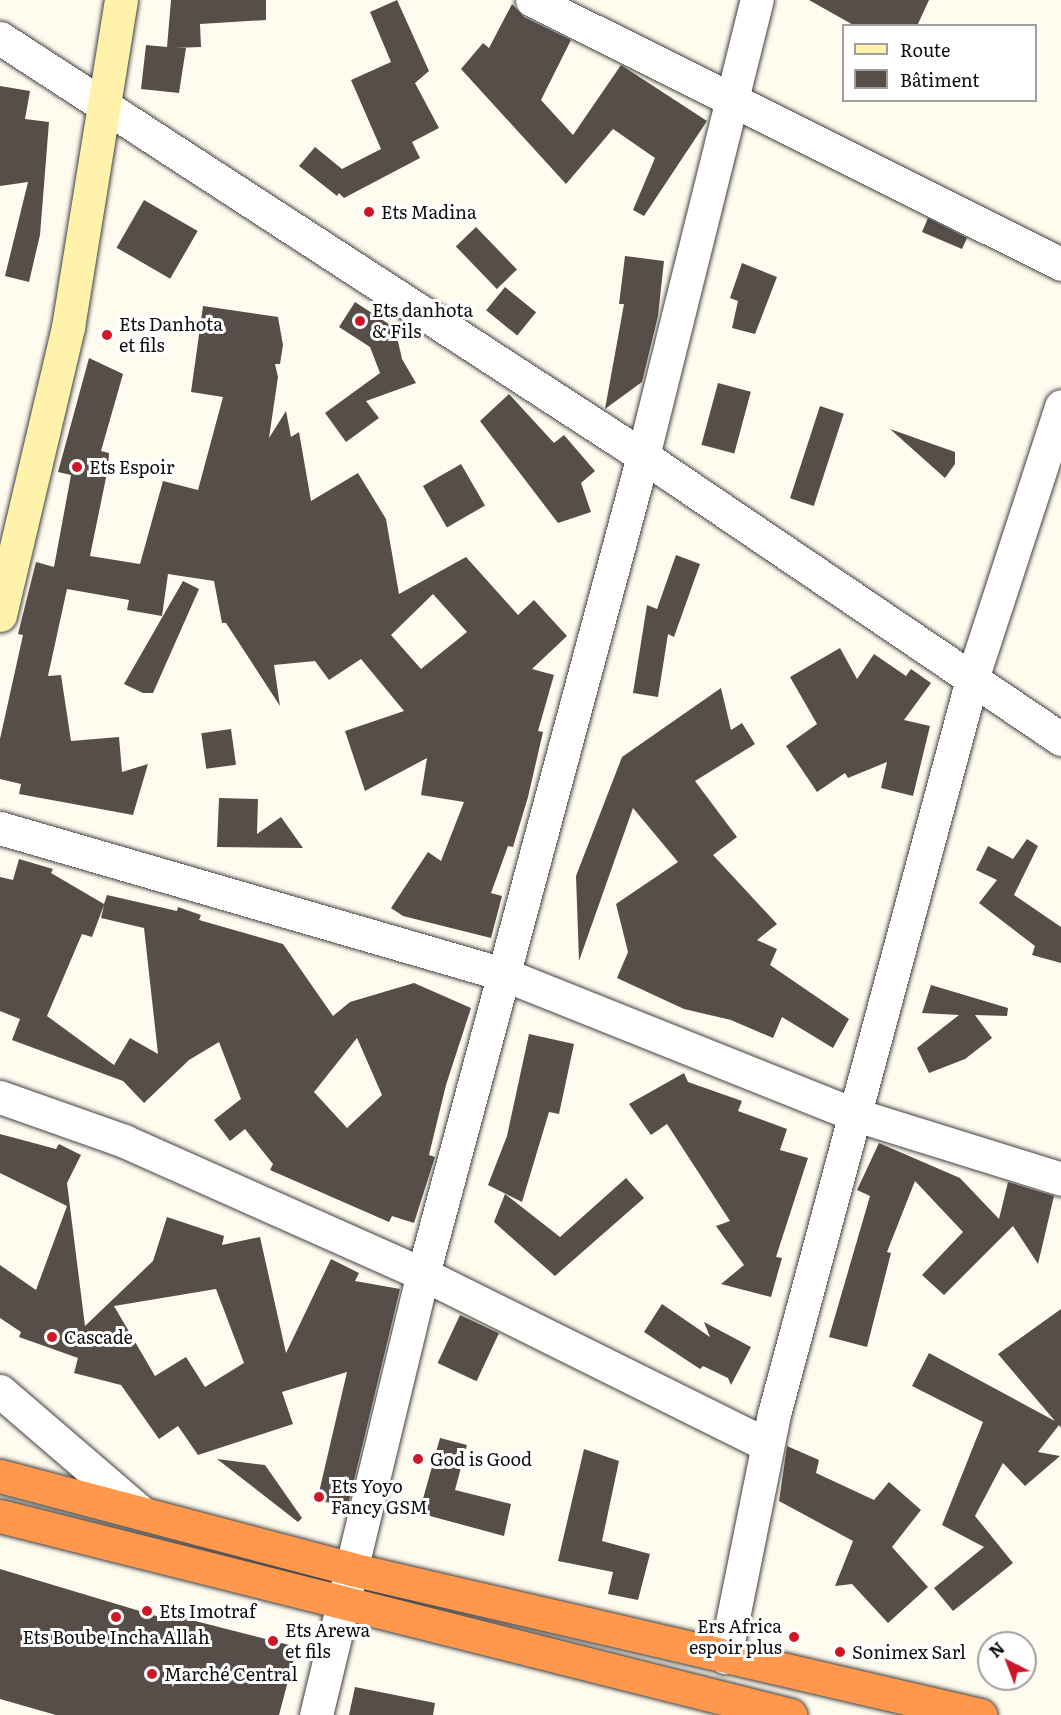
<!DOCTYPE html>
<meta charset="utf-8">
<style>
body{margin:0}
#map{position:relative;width:1061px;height:1715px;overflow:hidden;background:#fffbef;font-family:Literata,serif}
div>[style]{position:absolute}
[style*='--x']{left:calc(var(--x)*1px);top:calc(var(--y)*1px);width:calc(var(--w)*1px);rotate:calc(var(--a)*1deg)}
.building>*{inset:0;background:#584e49;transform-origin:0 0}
.roads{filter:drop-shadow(0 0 2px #414141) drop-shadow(0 0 2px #414141)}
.street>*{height:33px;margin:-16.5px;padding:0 16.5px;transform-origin:16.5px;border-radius:16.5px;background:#fff}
.secondary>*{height:33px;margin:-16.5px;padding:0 16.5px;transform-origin:16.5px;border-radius:16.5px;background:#fff2aa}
.highway>*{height:33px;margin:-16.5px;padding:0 16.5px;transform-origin:16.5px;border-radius:16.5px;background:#ff984d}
.dots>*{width:16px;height:16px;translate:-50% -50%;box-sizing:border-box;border:3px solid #fff;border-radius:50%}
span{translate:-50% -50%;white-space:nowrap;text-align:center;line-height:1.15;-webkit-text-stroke:6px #fff;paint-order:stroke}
.poi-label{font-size:18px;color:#0e0e0e}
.left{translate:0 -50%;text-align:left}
.right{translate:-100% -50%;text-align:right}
.legend{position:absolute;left:842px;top:24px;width:195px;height:78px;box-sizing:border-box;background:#fff;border:2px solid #9f9f9f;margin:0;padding:8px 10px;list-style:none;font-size:18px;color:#0e0e0e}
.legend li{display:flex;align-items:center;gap:12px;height:30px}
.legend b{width:30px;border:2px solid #9f9f9f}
.north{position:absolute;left:977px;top:1631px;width:60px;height:60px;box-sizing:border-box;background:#fff;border:2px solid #9f9f9f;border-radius:50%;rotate:318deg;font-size:16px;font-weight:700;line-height:24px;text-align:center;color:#0e0e0e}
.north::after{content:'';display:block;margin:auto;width:21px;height:27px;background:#ce1726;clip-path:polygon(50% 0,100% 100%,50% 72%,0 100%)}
</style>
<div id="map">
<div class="building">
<div style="clip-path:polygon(171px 0,266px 0,266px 20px,200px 24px,201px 47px,175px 48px,186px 48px,179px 93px,141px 89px,146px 45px,167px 47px)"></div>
<div style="clip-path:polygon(397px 0,429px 71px,415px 83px,439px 128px,412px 142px,420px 158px,344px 198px,339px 193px,337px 196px,299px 166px,315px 147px,342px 169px,381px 149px,351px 80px,391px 62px,370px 12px)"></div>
<div style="clip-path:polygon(809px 0,929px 0,917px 26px,855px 26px)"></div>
<div style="clip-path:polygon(512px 4px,524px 17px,571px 40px,541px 100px,573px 135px,621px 65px,707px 121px,644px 216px,633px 210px,655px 158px,613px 129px,566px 184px,461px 69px,483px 43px,489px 48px)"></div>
<div style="clip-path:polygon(0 86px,30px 91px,25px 119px,49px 122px,40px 235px,29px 282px,5px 276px,28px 182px,0 186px)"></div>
<div style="left:144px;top:200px;width:62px;height:55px;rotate:30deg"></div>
<div style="clip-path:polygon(928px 218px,967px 238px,962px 249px,922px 232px)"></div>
<div style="left:476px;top:227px;width:59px;height:28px;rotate:46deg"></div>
<div style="clip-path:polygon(625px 256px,664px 261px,658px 316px,642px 382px,605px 409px,624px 304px,619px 304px)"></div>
<div style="clip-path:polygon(742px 263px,777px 277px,755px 334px,732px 328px,738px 301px,730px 298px)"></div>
<div style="left:505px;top:287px;width:40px;height:30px;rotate:39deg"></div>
<div style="clip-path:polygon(355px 302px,395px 328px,402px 359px,416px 383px,366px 401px,379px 418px,346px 442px,325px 413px,380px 373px,370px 347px,339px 327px)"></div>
<div style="clip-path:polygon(evenodd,203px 306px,278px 317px,283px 345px,280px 364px,275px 364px,278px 377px,269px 438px,286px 411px,291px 437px,299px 432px,311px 501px,358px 473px,386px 519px,399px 594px,466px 557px,518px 615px,534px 600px,567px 636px,532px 669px,554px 675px,538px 731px,543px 732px,528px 797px,513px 847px,508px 846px,491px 893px,502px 896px,491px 938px,403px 916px,391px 908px,428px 852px,441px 861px,464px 802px,421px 795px,427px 758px,365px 791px,345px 731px,404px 711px,361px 659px,329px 680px,315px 661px,274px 665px,280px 706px,226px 623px,222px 623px,214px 581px,168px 574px,162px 616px,127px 610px,129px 600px,67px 589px,48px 676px,61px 675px,71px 741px,119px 737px,122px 772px,148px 764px,133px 815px,19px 794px,21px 784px,0 779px,0 739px,23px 635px,18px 634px,36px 562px,54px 567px,71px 475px,58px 472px,89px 358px,123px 374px,101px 451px,109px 453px,108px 468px,90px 556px,140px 564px,163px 481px,198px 490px,223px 397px,191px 392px,203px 306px,433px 594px,467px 632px,421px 669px,391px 635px,433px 594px)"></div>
<div style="left:718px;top:383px;width:34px;height:64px;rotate:15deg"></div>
<div style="clip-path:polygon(509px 394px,554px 443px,564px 435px,595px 471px,581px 483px,591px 512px,558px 523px,480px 421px)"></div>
<div style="left:820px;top:406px;width:25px;height:97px;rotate:18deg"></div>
<div style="clip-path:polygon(890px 429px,955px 452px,955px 464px,945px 478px)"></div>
<div style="left:461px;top:464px;width:48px;height:44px;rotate:60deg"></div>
<div style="clip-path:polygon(676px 555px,700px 564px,674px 637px,668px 634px,658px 697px,633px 693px,647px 605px,657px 609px)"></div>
<div style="clip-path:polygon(183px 581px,199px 589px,153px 693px,143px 693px,124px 684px)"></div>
<div style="clip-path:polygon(840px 648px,857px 679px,874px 654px,906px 676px,911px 669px,931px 683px,904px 720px,930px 726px,913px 796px,881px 788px,887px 762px,848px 778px,845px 773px,817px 792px,786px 746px,817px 724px,790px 677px)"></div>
<div style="clip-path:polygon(721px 688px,731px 730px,742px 723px,755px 744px,695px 781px,737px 837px,713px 855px,777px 924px,757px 940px,777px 949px,770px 965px,849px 1019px,833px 1048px,782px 1017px,773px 1038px,731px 1020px,684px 1009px,617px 978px,628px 952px,616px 904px,678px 862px,633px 808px,579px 961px,576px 876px,622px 757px)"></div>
<div style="left:231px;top:729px;width:36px;height:30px;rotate:82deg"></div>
<div style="clip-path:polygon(219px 798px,258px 799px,257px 834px,281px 817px,303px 848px,217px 847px)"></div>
<div style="clip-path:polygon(1027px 839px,1038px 846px,1014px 895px,1061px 927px,1061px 963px,1032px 955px,1035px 946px,979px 903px,997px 880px,976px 870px,988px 846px,1013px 859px)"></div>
<div style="clip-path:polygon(evenodd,19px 859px,53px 869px,51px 873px,104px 904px,107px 895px,177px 911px,178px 907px,201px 915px,199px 920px,283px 944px,333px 1016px,350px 1002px,414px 983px,471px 1008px,446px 1085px,429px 1155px,435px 1157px,414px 1223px,392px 1216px,389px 1222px,270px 1170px,273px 1164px,245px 1129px,230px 1141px,214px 1120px,241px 1099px,219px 1042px,189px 1060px,144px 1103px,123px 1081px,12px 1040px,20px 1019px,0 1011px,0 877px,13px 880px,19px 859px,104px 905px,101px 918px,144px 928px,158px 1054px,130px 1038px,114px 1065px,47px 1016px,82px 934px,92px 937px,104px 905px,19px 859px,357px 1038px,382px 1095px,347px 1128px,314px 1092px,357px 1038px)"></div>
<div style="clip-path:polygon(931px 985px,1008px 1008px,1007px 1016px,975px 1015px,992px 1038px,965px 1059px,929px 1073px,917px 1048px,959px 1015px,922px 1013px)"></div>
<div style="clip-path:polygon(529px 1034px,574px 1044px,559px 1114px,549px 1112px,522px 1202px,488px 1185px,507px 1136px)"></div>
<div style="clip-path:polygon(684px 1073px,688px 1082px,742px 1101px,738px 1111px,787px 1129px,780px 1150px,808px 1158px,776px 1257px,782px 1258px,771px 1297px,721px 1284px,744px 1265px,716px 1226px,730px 1221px,667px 1124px,651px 1135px,629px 1104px)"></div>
<div style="clip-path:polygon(evenodd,0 1134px,56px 1149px,59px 1144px,81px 1155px,67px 1183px,85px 1326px,153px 1261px,167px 1217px,224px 1236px,222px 1245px,260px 1237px,286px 1353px,331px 1259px,359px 1273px,355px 1281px,400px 1289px,348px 1505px,317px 1501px,347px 1372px,282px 1392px,293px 1424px,198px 1455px,178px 1426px,159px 1439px,121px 1385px,74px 1373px,78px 1358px,19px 1337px,21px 1332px,0 1318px,0 1265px,36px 1290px,67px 1206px,0 1173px,0 1134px,216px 1289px,244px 1363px,205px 1387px,186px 1357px,155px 1376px,114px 1306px,216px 1289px)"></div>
<div style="clip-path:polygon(879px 1143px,960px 1178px,999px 1219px,1008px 1182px,1054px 1196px,1038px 1264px,1013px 1226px,944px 1295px,922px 1275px,963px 1232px,915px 1181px,887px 1252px,891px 1253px,867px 1347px,829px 1337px,870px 1196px,857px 1190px)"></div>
<div style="clip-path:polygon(626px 1178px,644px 1198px,555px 1276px,494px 1222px,505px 1194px,560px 1237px)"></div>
<div style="clip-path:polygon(662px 1304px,710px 1337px,704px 1322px,751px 1347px,731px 1385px,728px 1378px,703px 1366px,700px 1369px,644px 1332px)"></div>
<div style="clip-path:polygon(1061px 1309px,1061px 1428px,1059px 1425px,1038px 1452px,1060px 1456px,1025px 1486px,1003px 1463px,975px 1516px,1013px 1563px,953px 1611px,934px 1588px,984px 1547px,942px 1525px,983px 1422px,912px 1386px,929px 1353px,1055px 1421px,998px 1354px)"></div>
<div style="left:460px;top:1315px;width:43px;height:53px;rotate:25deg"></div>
<div style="clip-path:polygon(440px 1438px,467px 1445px,455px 1490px,511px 1504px,504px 1536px,419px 1513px)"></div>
<div style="clip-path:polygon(787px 1446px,819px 1460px,816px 1473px,874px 1500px,889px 1482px,921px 1510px,892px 1547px,928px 1587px,888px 1623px,852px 1584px,835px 1586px,853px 1541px,779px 1501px)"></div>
<div style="clip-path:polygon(584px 1449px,619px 1461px,602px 1541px,650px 1554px,638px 1600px,608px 1594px,613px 1572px,558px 1561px)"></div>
<div style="clip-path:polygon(217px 1459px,265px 1465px,302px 1518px,298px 1522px)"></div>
<div style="clip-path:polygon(0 1569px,163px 1618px,164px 1613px,297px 1647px,279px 1715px,56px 1715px,0 1699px)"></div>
<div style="clip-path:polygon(355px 1687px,435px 1703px,433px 1715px,349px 1715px)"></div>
</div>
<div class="roads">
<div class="street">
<div style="--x:532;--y:0;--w:591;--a:26.52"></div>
<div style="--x:0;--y:38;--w:767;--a:33.03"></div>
<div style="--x:643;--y:456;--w:505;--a:34.1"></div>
<div style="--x:0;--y:828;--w:524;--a:16.19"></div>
<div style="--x:503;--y:974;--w:380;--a:21.8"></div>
<div style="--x:856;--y:1115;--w:215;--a:17.3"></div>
<div style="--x:0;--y:1097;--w:132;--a:19.5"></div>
<div style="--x:124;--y:1141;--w:327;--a:24"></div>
<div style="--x:423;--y:1274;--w:383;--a:26.4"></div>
<div style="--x:0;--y:1391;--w:187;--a:40.7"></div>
<div style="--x:725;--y:1657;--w:248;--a:-78.6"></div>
<div style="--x:774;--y:1414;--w:761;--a:-74.92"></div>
<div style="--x:972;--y:679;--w:287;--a:-71.9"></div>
<div style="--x:316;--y:1715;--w:454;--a:-76.4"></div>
<div style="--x:423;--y:1274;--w:847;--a:-74.95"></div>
<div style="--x:643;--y:456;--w:470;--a:-76"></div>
</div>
<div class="secondary">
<div style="--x:0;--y:615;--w:296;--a:-76.7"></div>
<div style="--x:68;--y:327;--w:331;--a:-80.8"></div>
</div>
<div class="highway">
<div style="--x:0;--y:1476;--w:363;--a:14.8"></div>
<div style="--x:351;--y:1569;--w:646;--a:13.07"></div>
<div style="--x:0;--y:1516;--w:815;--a:14.14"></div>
</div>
</div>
<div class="dots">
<div style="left:369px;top:212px;background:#ce1726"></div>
<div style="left:360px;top:321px;background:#ce1726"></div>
<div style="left:107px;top:335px;background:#ce1726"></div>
<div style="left:77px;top:467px;background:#ce1726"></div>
<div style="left:52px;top:1337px;background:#ce1726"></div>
<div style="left:418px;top:1459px;background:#ce1726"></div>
<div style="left:319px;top:1497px;background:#ce1726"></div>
<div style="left:147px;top:1611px;background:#ce1726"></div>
<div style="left:116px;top:1617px;background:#ce1726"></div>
<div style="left:794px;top:1637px;background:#ce1726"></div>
<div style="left:273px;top:1641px;background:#ce1726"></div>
<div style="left:840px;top:1652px;background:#ce1726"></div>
<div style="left:152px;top:1674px;background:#ce1726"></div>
</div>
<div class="poi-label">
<span class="left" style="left:381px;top:212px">Ets Madina</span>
<span class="left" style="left:372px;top:321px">Ets danhota<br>&amp; Fils</span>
<span class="left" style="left:119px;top:335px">Ets Danhota<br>et fils</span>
<span class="left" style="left:89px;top:467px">Ets Espoir</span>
<span class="left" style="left:64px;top:1337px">Cascade</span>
<span class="left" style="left:430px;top:1459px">God is Good</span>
<span class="left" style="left:331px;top:1497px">Ets Yoyo<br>Fancy GSM</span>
<span class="left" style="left:159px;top:1611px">Ets Imotraf</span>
<span class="right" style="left:782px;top:1637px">Ers Africa<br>espoir plus</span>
<span class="left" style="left:285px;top:1641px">Ets Arewa<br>et fils</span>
<span style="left:116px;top:1637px">Ets Boube Incha Allah</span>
<span class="left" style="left:852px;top:1652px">Sonimex Sarl</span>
<span class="left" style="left:164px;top:1674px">Marché Central</span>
</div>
<ul class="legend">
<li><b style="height:8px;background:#fff2aa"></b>Route</li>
<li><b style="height:16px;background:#584e49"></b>Bâtiment</li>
</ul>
<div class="north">N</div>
</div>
